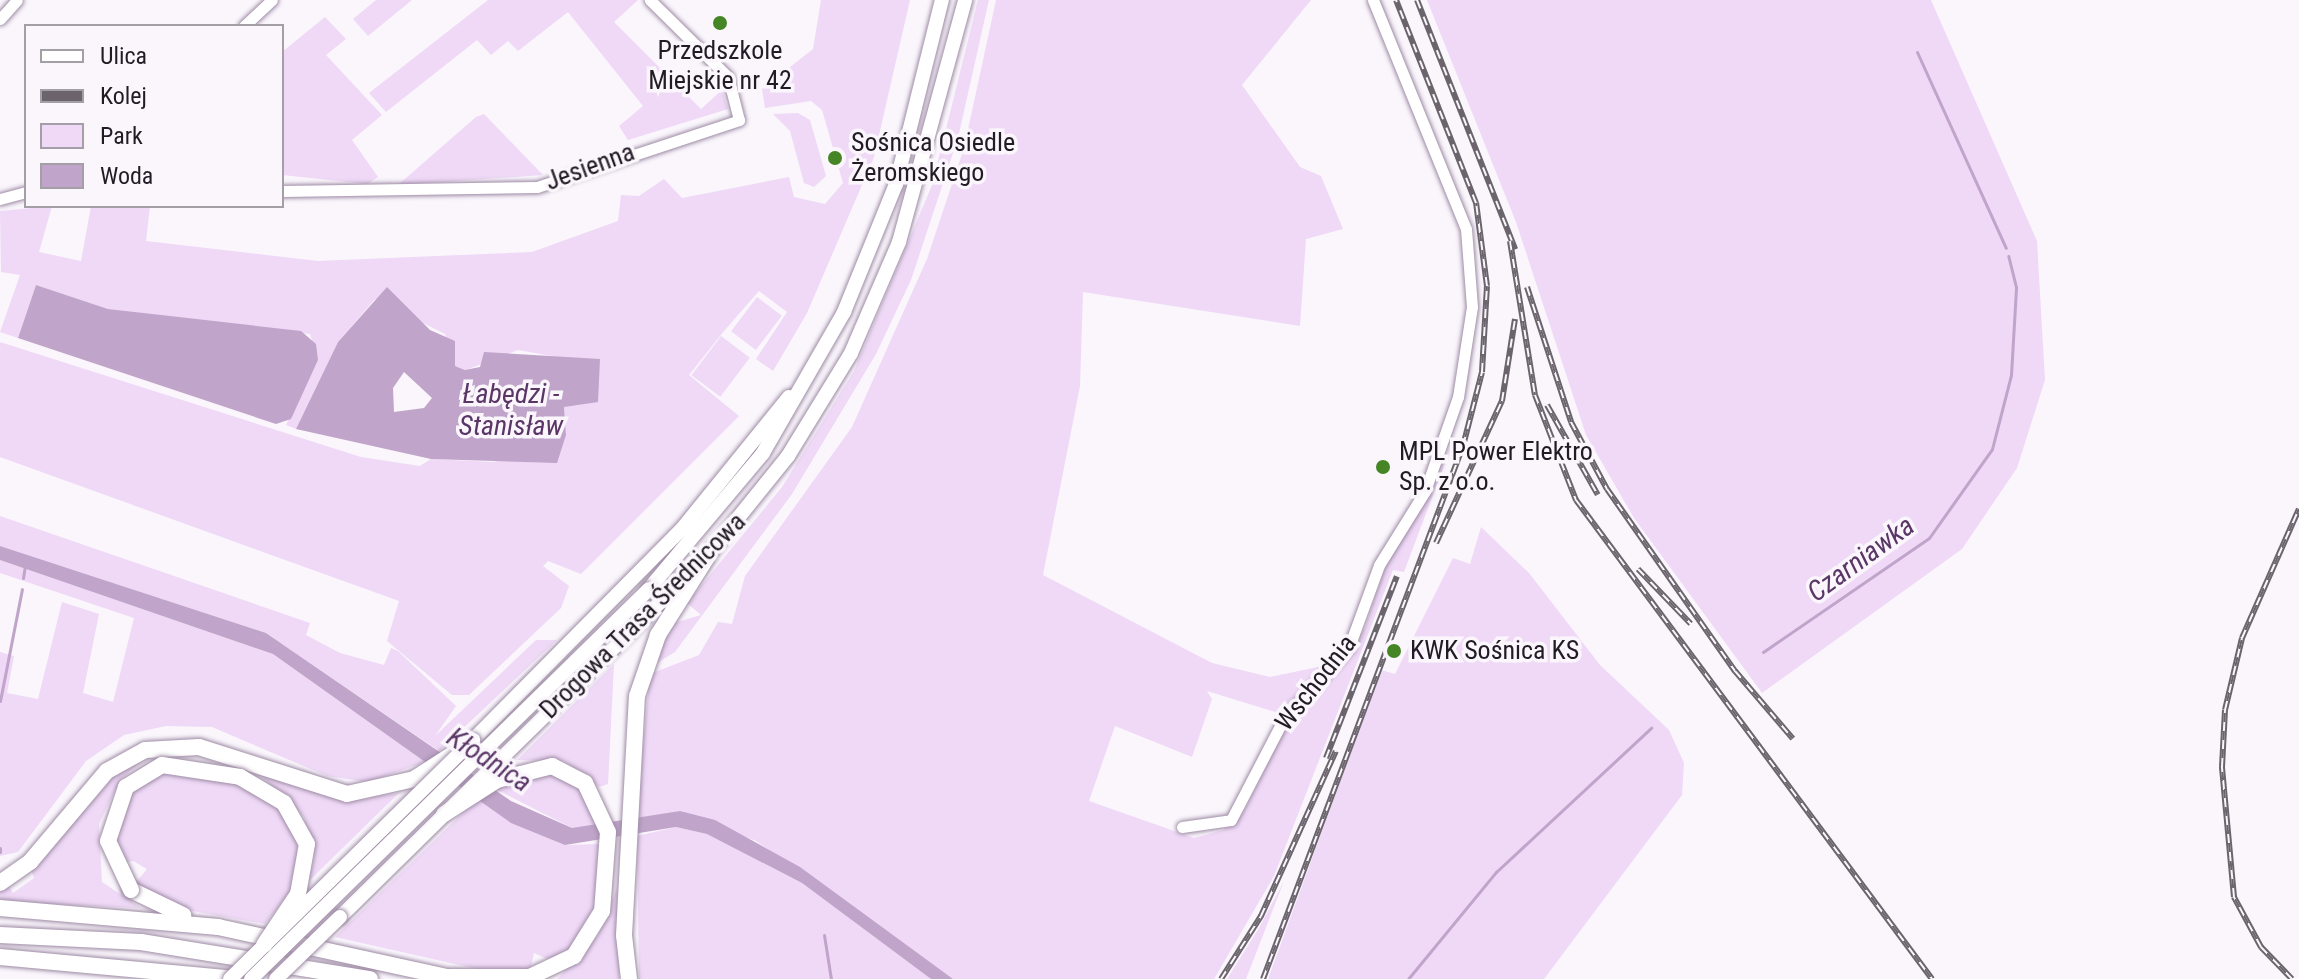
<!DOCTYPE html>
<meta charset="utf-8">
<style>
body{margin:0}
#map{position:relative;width:2299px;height:979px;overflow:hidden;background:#faf6fc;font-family:"Roboto Condensed",sans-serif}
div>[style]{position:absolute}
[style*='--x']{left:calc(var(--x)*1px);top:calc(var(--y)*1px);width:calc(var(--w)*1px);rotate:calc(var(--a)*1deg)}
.green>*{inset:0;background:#efd9f7;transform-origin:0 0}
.water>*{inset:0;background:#c0a4ca}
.stream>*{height:3px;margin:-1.5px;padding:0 1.5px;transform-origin:1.5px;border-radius:1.5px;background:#c0a4ca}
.roads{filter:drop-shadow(0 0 2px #9e8ba5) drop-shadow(0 0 2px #9e8ba5)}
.minor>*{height:11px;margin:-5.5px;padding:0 5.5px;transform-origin:5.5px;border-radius:5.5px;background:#fff}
.major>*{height:14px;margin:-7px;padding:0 7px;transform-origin:7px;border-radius:7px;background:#fff}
.highway>*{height:16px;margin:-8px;padding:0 8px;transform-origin:8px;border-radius:8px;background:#fff}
.rail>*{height:6px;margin-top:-3px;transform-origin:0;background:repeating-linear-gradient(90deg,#faf6fc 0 9px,#6b646d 0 18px);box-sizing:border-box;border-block:2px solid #6b646d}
.bridges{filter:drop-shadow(0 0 2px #9e8ba5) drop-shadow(0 0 2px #9e8ba5)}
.major-bridge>*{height:14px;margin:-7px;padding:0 7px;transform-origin:7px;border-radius:7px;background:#fff}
.highway-bridge>*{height:16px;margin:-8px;padding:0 8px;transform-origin:8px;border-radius:8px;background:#fff}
.dots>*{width:22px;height:22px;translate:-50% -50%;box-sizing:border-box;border:4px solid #faf6fc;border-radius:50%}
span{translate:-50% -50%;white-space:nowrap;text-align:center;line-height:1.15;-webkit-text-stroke:7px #faf6fc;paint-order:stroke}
.poi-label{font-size:26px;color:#221a24}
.left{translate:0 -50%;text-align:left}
.street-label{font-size:26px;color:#221a24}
.water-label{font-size:28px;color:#5a3667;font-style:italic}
.legend{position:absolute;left:24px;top:24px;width:260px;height:184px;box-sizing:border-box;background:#faf6fc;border:2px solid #a49ea6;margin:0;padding:10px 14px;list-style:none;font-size:24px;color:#221a24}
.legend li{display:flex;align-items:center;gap:16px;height:40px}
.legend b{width:40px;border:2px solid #a49ea6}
</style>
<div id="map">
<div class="green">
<div style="clip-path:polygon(376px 0,412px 0,368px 36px,353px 19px)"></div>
<div style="clip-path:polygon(488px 0,638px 0,614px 22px,701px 109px,722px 90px,728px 109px,628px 140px,619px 126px,643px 106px,568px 12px,518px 51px,508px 41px,491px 55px,477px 40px,386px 112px,369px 93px)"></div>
<div style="clip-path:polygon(821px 0,910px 0,874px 157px,807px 313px,773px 371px,756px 359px,787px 312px,759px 291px,724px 331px,689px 375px,739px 416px,581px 574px,548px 561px,543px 566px,569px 586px,561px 608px,469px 695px,452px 695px,387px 641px,399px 601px,0 457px,0 342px,361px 457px,420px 466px,431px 459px,494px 462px,566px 435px,564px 406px,579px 403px,591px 363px,518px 350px,466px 370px,455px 366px,445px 334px,375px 299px,338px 342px,296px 429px,286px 425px,318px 360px,310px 334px,108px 309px,36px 285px,18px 338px,0 332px,20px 275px,1px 272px,0 211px,52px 206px,39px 252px,81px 261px,91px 206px,150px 206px,146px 241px,318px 261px,532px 252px,618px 221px,621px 195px,639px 196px,664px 179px,682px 198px,789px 177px,794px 197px,825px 204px,843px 183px,822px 110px,811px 101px,765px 108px,762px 89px,813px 49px)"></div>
<div style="clip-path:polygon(978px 0,989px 0,958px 138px,911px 280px,876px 354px,792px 494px,675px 652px,652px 666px,674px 623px,701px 615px,687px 603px,782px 487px,854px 371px,932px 185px)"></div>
<div style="clip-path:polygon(996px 0,1311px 0,1242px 85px,1300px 167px,1321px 176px,1343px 229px,1306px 239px,1300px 326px,1083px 292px,1080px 386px,1043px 575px,1212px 663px,1270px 677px,1323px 666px,1351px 636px,1332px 666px,1282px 714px,1207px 691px,1212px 699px,1192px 757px,1115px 726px,1089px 801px,1194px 838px,1223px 830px,1244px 811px,1291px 717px,1335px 675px,1365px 628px,1385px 567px,1451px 447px,1404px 572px,1393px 570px,1274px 876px,1214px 979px,953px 979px,756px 841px,680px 811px,636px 821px,650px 674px,699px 655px,718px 622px,732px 624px,745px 576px,852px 427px,927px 259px,964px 148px)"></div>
<div style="clip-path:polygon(1427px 0,1931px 0,2037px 241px,2045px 380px,2017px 468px,1962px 549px,1762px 693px,1634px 518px,1586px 435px,1516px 222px)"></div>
<div style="clip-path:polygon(325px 17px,346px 39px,326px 55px,382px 115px,352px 140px,378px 177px,367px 184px,282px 175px,282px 52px)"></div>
<div style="clip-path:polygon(798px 113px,810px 120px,826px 176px,814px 187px,804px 183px,790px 131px,773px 114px)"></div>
<div style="clip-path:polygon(484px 114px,543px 175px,398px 185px,476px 117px)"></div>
<div style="left:757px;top:297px;width:31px;height:43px;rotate:37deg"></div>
<div style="left:721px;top:336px;width:36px;height:49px;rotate:37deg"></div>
<div style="clip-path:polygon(0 516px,310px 623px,306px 635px,340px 653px,384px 665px,391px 648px,398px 651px,456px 706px,435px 736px,536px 640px,557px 640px,439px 751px,266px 633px,0 546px)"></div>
<div style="clip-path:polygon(1481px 527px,1529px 573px,1600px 665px,1669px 730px,1684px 763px,1682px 795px,1544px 979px,1268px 979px,1381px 670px,1395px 674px,1453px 558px,1470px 564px)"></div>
<div style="clip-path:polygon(0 560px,273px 654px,425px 762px,368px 782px,327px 776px,212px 727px,166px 726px,124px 735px,86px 761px,18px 852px,0 856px,0 652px,14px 656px,7px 693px,38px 699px,62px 602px,99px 614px,83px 693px,113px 702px,134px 618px,0 573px)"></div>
<div style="clip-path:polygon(614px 664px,608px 784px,599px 787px,564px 761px,517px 760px)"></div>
<div style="clip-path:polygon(149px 755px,120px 780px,99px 824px,102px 882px,141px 908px,0 902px,0 890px,9px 886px,13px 893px,34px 878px,31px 870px,111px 776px)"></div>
<div style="clip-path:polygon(165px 769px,239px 785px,278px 807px,295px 833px,299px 861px,289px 893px,265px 924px,187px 910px,133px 886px,147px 869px,133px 861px,119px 864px,113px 849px,124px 797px)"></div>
<div style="clip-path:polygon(256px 771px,349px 800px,399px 793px,309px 881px,314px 858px,304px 817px)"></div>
<div style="clip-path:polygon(548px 771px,579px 786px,599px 828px,572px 828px,493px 788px)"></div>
<div style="clip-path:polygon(477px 799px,565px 845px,600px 844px,596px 909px,573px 947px,552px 961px,534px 953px,530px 972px,495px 973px,335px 937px)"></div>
<div style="clip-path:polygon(676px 827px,708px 834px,802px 883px,931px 979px,639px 979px,637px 836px)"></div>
<div style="clip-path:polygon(1284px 881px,1246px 979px,1227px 979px,1259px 928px)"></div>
<div style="clip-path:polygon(617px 888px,619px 979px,557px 979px,598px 935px)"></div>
</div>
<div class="water">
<div style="clip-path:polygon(36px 285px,108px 309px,301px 331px,316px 344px,318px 360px,291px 419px,276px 424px,18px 338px)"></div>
<div style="clip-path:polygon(evenodd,387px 287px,430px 330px,455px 341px,455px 366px,465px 370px,480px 367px,484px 352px,600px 359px,598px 402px,564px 407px,566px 435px,557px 463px,431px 459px,296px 429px,338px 342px,387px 287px,404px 372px,432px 398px,424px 408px,394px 412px,393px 388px,404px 372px)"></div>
<div style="clip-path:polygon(0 546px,266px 633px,511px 801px,572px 828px,680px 811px,715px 820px,800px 867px,953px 979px,931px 979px,802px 883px,707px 834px,676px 827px,565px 845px,511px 823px,273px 654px,0 560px)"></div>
</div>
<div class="stream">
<div style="--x:1917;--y:52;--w:215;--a:65.6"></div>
<div style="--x:23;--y:578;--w:12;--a:-81"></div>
<div style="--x:1763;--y:652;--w:201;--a:-34.5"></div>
<div style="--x:1929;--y:538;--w:109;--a:-54.7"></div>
<div style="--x:1992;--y:449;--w:76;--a:-75.6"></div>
<div style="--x:2011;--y:375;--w:88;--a:-86.7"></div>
<div style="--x:2016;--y:287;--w:32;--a:-104"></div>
<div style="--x:0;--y:701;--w:114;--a:-78.9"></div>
<div style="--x:0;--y:848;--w:4;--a:90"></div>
<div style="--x:824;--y:935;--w:45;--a:81"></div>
<div style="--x:1408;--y:979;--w:139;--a:-50.6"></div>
<div style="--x:1496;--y:872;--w:212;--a:-42.9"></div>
</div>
<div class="roads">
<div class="minor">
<div style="--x:0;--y:19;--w:25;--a:-48"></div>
<div style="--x:244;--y:26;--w:38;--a:-43"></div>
<div style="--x:282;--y:191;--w:255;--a:-0.9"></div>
<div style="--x:537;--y:187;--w:213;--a:-18.3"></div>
<div style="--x:739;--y:120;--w:44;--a:-104.3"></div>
<div style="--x:728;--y:77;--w:110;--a:-135.4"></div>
<div style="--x:0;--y:199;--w:27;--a:-15"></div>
<div style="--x:1182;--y:827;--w:49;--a:-8.1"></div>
<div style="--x:1231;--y:820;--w:113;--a:-62.5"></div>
<div style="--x:1283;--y:720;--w:98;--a:-47.9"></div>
<div style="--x:1349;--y:647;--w:87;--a:-69.9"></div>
<div style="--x:1379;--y:565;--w:87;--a:-58.1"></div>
<div style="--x:1425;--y:491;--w:100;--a:-70.7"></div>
<div style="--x:1458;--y:397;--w:91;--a:-81.2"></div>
<div style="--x:1472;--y:307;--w:78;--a:-94.4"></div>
<div style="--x:1466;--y:229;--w:247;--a:-112.1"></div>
</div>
<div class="major">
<div style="--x:649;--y:589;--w:177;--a:-50"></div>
<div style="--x:763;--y:453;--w:163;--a:-60.1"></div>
<div style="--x:844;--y:312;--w:138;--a:-67.9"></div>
<div style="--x:896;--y:184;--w:190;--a:-76"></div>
<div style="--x:473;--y:740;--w:297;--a:-45.3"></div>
<div style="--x:682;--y:529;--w:170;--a:-51"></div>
<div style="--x:340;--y:917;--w:518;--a:-44.53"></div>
<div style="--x:709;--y:554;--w:126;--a:-51.1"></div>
<div style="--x:788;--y:456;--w:121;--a:-58.5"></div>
<div style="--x:851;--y:353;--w:121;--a:-66.6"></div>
<div style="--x:899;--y:242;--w:251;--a:-74.7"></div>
</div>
<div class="highway">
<div style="--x:444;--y:814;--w:63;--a:-32.7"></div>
<div style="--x:497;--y:780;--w:57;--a:-14.3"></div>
<div style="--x:552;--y:766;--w:37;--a:27"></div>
<div style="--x:585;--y:783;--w:54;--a:64.9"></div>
<div style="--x:608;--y:832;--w:79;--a:94.3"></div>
<div style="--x:602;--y:911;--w:53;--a:121.9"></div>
<div style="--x:574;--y:956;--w:49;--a:154.5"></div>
<div style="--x:530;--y:977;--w:80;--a:180"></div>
<div style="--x:0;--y:883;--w:37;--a:-35"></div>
<div style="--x:30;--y:862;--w:119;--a:-49.8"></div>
<div style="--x:107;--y:771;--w:43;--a:-28.9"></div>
<div style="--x:145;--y:750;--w:54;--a:-3.2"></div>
<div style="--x:199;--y:747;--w:155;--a:17.6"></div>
<div style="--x:347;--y:794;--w:69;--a:-12.6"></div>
<div style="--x:414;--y:779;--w:54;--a:-32.8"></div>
<div style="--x:131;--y:890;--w:58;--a:25.7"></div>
<div style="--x:0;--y:908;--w:219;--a:5"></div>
<div style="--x:218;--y:927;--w:245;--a:12.3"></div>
<div style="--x:0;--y:935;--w:141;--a:2.8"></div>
<div style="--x:141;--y:942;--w:232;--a:9.2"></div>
<div style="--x:0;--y:957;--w:237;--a:5.3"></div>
<div style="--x:629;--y:979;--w:44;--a:-96.5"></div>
<div style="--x:624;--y:935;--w:239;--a:-86.9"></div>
<div style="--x:637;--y:696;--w:65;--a:-71"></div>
<div style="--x:658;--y:635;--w:96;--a:-57.8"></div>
</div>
</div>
<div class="rail">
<div style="--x:1417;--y:0;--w:268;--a:68.5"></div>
<div style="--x:1510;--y:241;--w:156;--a:80.8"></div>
<div style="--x:1535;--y:395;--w:113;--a:68.7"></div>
<div style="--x:1576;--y:500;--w:597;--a:53.38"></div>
<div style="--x:1527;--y:287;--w:142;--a:71.9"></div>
<div style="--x:1571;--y:422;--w:76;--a:61.8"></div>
<div style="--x:1607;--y:489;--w:223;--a:54.9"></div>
<div style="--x:1735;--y:671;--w:89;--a:49.5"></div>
<div style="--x:1547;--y:405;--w:103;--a:60.5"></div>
<div style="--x:1436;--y:543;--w:157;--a:-65.1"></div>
<div style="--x:1502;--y:401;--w:83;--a:-81"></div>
<div style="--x:1638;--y:569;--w:76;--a:46.1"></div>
<div style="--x:1326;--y:758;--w:195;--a:-68.7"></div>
<div style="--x:1221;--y:979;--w:75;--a:-57.6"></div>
<div style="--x:1261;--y:916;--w:181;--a:-65.6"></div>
<div style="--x:1263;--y:979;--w:569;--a:-69.43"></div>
<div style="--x:1463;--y:446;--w:76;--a:-75.6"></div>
<div style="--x:1482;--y:372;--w:86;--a:-86.7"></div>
<div style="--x:1487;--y:286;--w:84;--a:-97.5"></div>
<div style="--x:1476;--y:203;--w:218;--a:-111.5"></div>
<div style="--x:2292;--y:979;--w:45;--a:-134.1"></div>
<div style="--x:2261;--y:947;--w:57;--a:-118.4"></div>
<div style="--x:2234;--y:897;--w:131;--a:-95.3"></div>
<div style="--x:2222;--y:767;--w:57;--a:-87"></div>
<div style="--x:2225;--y:710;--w:74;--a:-76.7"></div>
<div style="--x:2242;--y:638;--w:141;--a:-66.2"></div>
</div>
<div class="bridges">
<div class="major-bridge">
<div style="--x:230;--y:979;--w:341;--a:-44.5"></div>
<div style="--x:251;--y:979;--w:557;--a:-44.42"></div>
<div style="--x:276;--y:979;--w:89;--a:-44.1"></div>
</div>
<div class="highway-bridge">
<div style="--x:131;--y:890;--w:54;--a:-115.1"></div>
<div style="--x:108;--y:841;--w:57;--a:-71.6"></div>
<div style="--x:126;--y:787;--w:42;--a:-31.4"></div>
<div style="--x:162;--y:765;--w:79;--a:8.7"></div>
<div style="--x:240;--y:777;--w:51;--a:30.6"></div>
<div style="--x:284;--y:803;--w:47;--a:60.7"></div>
<div style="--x:307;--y:844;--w:51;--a:100.2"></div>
<div style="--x:298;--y:894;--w:61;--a:123.7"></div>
</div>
</div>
<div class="dots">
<div style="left:720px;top:23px;background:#458525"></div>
<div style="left:835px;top:158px;background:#458525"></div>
<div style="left:1383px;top:467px;background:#458525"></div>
<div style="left:1394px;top:651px;background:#458525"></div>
</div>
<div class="poi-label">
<span style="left:720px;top:66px">Przedszkole<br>Miejskie nr 42</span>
<span class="left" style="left:851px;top:158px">Sośnica Osiedle<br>Żeromskiego</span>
<span class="left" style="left:1399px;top:467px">MPL Power Elektro<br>Sp. z o.o.</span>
<span class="left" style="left:1410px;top:651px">KWK Sośnica KS</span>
</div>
<div class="street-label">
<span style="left:590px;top:167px;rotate:-20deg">Jesienna</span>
<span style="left:643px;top:616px;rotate:-45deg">Drogowa Trasa Średnicowa</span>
<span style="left:1316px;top:683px;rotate:-52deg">Wschodnia</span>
</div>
<div class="water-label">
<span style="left:511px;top:410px">Łabędzi -<br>Stanisław</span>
<span style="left:1861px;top:559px;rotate:-36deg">Czarniawka</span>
<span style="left:489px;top:760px;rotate:33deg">Kłodnica</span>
</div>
<ul class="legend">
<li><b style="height:10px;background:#fff"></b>Ulica</li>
<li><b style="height:10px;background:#6b646d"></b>Kolej</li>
<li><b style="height:22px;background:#efd9f7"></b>Park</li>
<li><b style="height:22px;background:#c0a4ca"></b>Woda</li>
</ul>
</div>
